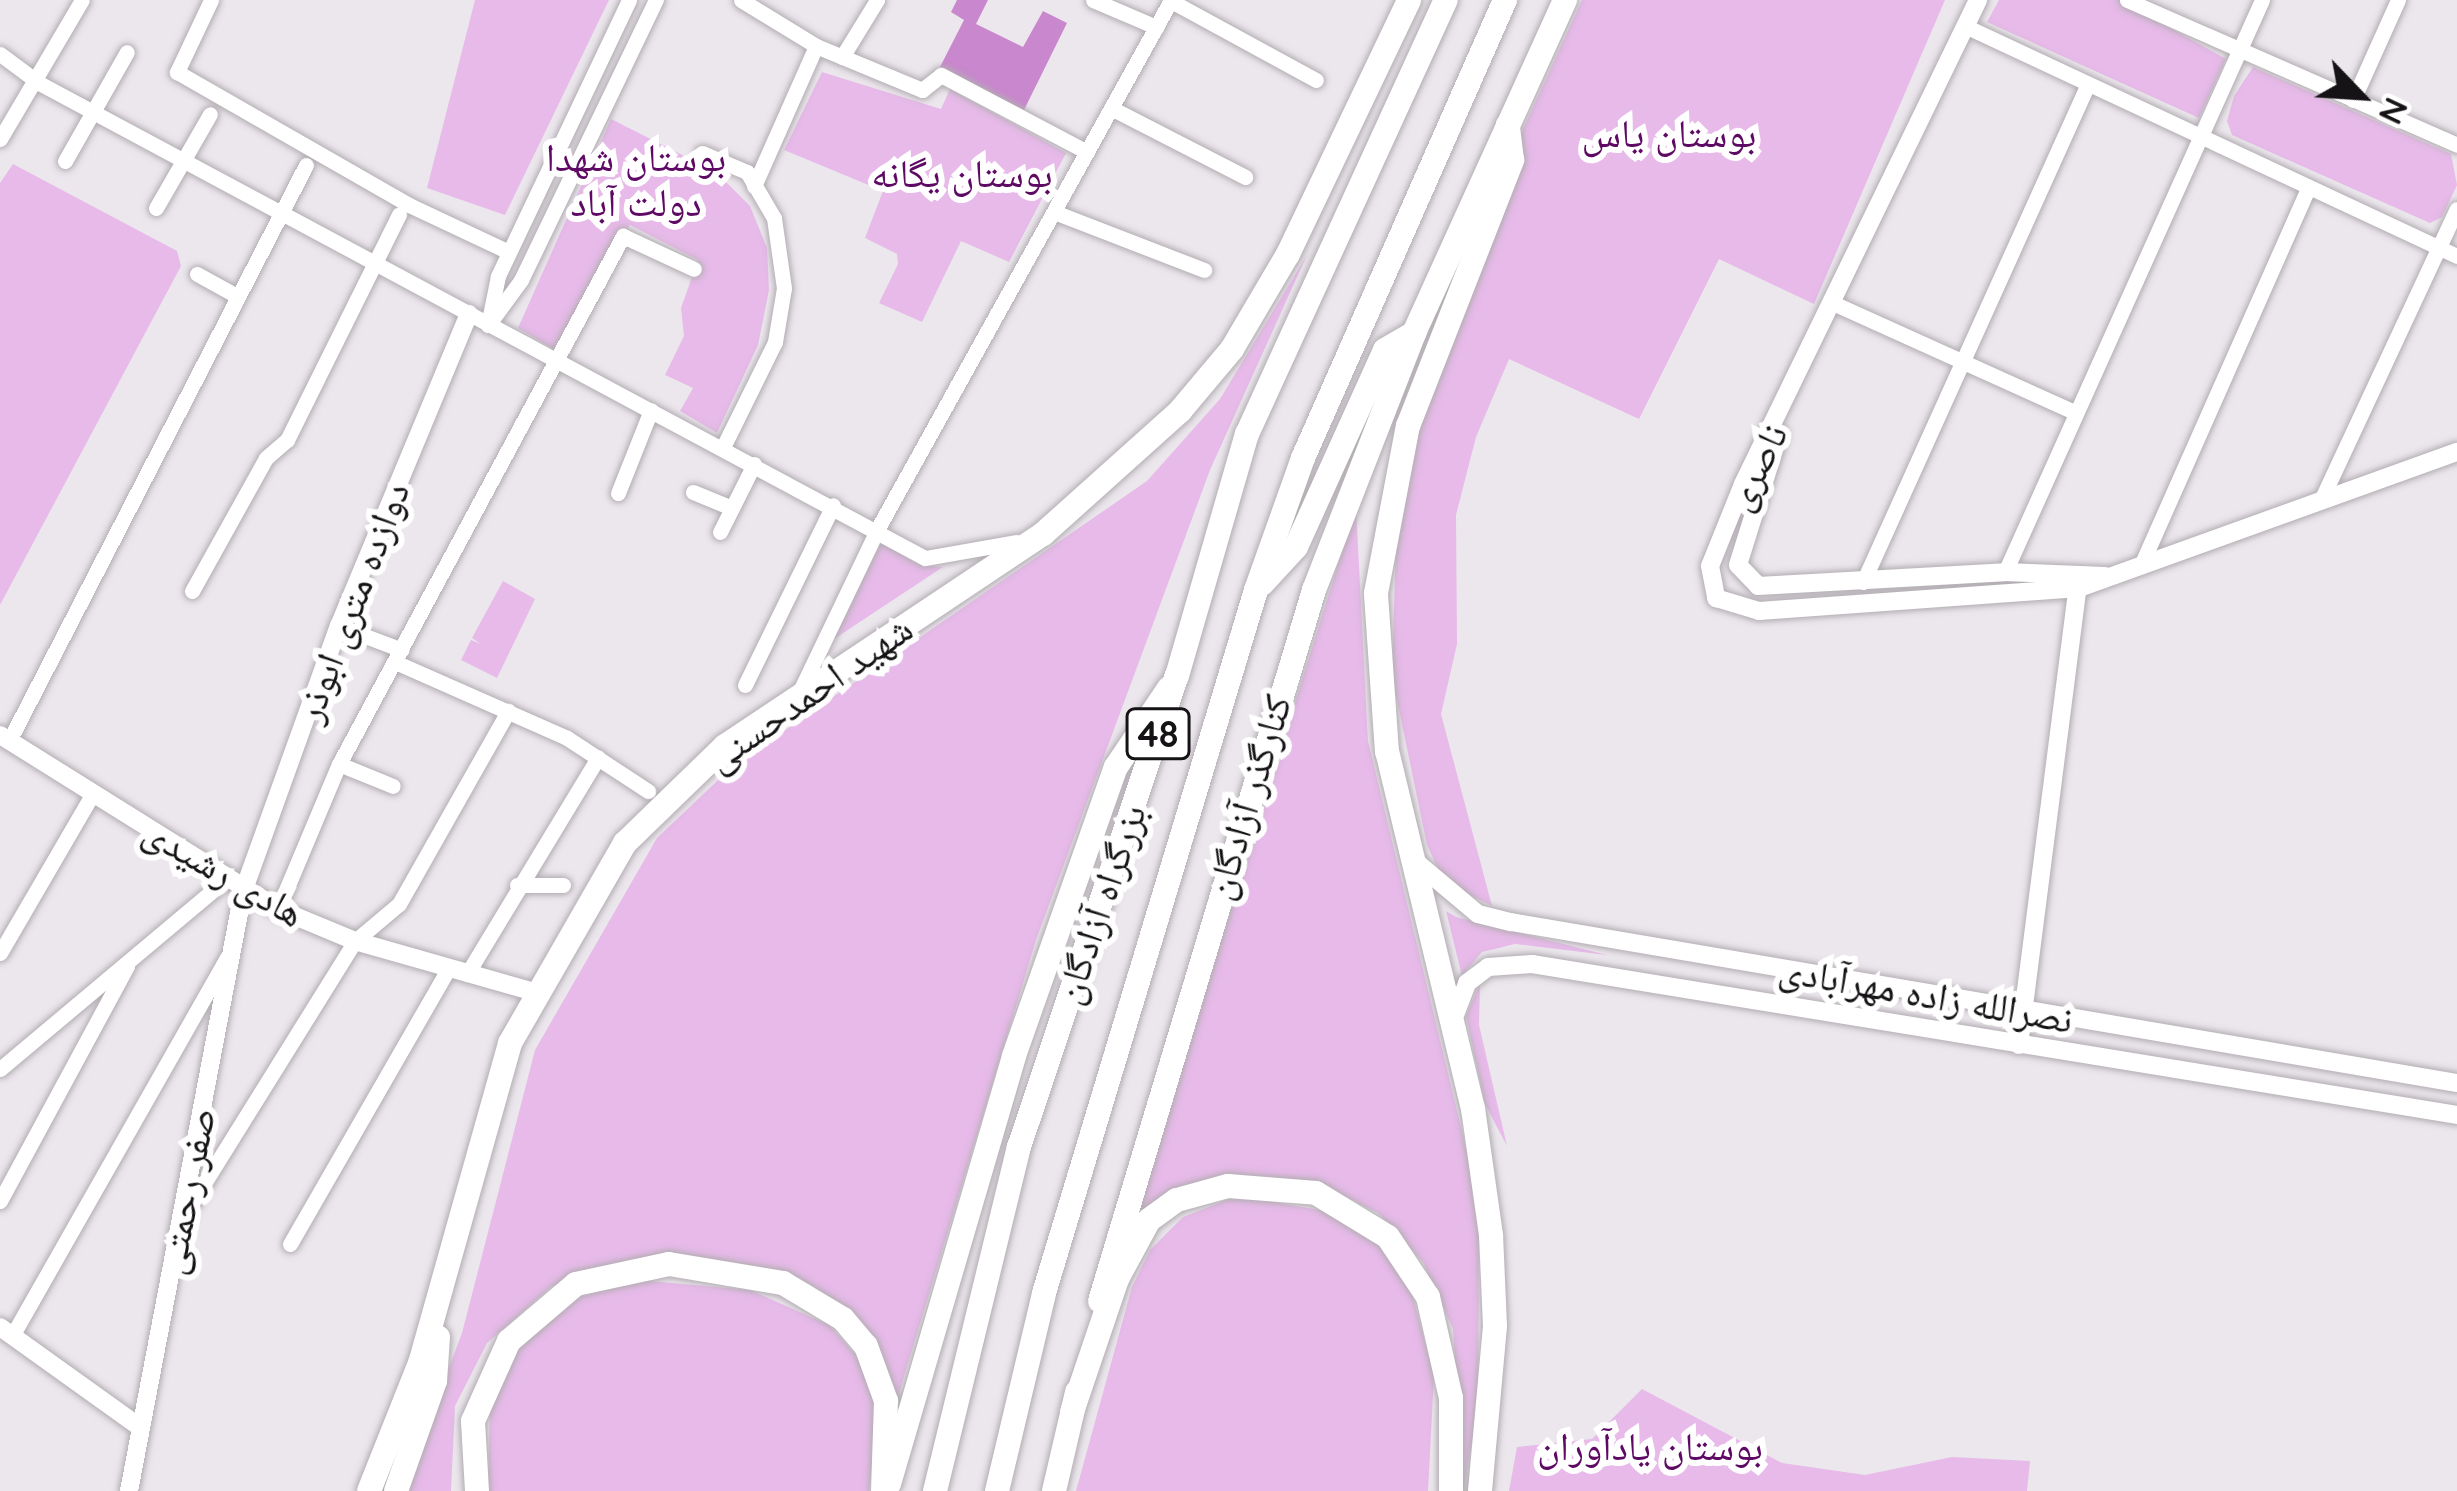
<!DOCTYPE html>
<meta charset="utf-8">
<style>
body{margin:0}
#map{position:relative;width:2457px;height:1491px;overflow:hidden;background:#ece7ed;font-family:Quicksand,"Noto Naskh Arabic",sans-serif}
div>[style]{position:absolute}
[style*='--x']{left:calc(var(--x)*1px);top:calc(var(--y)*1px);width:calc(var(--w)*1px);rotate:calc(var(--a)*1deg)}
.green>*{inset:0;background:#e7bae9}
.forest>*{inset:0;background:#c987cd}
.roads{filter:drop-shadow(0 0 3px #b2adb2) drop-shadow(0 0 3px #b2adb2)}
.minor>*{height:15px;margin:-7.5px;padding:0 7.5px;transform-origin:7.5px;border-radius:7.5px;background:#fff}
.tertiary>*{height:18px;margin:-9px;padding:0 9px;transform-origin:9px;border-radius:9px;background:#fff}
.primary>*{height:24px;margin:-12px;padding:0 12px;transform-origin:12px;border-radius:12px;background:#fff}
.trunk>*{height:24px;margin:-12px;padding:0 12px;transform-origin:12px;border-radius:12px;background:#fff}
span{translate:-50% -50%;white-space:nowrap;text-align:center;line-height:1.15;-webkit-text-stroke:12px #fff;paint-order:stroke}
.shield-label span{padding:3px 9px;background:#fff;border:3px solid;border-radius:9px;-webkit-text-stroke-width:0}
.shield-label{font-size:36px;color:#151315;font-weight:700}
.park-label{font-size:39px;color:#5e0a64}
.street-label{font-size:39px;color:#151315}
.north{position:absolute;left:2301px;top:36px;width:120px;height:120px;-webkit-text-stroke:9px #fff;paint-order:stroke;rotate:115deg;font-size:33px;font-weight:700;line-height:48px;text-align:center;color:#151315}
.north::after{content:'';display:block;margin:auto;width:42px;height:54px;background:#151315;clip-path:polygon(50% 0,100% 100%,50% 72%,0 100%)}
</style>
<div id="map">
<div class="green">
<div style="clip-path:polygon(475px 0,609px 0,505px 215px,427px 188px)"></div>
<div style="clip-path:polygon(1582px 0,1945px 0,1814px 304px,1719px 259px,1639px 419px,1509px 359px,1476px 437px,1456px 515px,1457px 644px,1441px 714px,1492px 906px,1444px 882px,1427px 845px,1392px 676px,1397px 507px,1402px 468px,1518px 140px)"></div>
<div style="clip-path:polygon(1999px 0,2120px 0,2226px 59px,2199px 118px,1987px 22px)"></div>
<div style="clip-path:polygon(2253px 67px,2451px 154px,2457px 185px,2442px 217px,2430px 223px,2232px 135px,2227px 121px,2234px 96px)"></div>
<div style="clip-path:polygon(822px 72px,941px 109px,950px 89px,1066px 153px,1009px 262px,961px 241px,922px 322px,879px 303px,898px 264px,897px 254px,865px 238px,883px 191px,784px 150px)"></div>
<div style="clip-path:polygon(611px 119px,716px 172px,750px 206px,767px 248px,769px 290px,758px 345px,717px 433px,680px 411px,693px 388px,665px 375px,684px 336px,681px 308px,698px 260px,630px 225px,558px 352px,518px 328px)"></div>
<div style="clip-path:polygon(13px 164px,177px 251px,181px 266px,0 605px,0 183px)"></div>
<div style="clip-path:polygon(1307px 255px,1210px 470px,1036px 940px,896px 1403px,852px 1315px,810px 1284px,731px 1262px,631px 1259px,552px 1286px,487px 1343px,455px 1406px,451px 1491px,403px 1491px,462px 1333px,535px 1050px,657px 838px,733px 766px,1147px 481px,1220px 399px)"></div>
<div style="clip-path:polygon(1356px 507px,1368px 741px,1472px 1173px,1479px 1230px,1478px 1408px,1463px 1491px,1453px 1329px,1423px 1262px,1378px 1213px,1318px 1183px,1238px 1175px,1166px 1195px,1136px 1213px)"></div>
<div style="clip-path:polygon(881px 543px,919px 565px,943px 567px,834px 639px)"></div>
<div style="clip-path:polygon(503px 581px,535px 599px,497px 678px,461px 660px,471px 640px,481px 644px,472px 638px)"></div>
<div style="clip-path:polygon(1446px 911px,1456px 917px,1607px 955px,1515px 944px,1482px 952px,1462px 976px)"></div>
<div style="clip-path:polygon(1480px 983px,1479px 1025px,1507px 1146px,1485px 1104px,1466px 1016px)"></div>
<div style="clip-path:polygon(1237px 1196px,1337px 1213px,1375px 1240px,1410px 1286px,1434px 1376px,1428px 1491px,1076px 1491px,1132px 1287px,1150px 1250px,1183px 1217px)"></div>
<div style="clip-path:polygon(639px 1280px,750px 1290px,829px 1325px,861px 1361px,878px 1411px,869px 1491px,488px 1491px,490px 1405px,522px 1342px,572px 1299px)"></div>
<div style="clip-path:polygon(1642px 1389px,1782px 1463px,1865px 1475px,1952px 1457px,2030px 1461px,2027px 1491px,1509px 1491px,1517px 1447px,1592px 1439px)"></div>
</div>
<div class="forest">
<div style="clip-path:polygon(957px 0,988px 0,976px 24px,1023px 47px,1043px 11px,1067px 23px,1024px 110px,940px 67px,964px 20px,951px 12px)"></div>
</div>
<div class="roads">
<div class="minor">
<div style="--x:211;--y:0;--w:80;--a:115.3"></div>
<div style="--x:177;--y:72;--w:267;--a:29.8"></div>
<div style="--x:409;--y:205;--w:110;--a:25.2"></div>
<div style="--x:629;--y:0;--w:306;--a:115.4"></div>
<div style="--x:498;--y:276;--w:50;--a:101.5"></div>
<div style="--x:488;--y:325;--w:56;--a:-53.7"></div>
<div style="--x:521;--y:280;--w:311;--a:-64.3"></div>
<div style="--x:741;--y:0;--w:88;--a:31.5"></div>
<div style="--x:816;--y:46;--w:115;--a:22.5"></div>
<div style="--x:922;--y:90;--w:24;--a:-38"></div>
<div style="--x:941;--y:75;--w:165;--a:27.8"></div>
<div style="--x:1093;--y:0;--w:69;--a:23.2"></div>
<div style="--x:2127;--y:0;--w:360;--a:23.7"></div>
<div style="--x:1171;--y:1;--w:165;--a:28.6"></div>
<div style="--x:1965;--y:26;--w:543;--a:25.06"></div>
<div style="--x:0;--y:54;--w:49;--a:36.6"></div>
<div style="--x:39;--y:83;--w:1005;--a:28.2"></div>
<div style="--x:925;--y:558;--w:93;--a:-9.9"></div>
<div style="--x:842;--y:57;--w:67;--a:-58.4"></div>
<div style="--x:2353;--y:100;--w:110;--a:-65.8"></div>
<div style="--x:1111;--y:108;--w:151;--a:27.2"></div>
<div style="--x:0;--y:139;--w:161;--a:-59.5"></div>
<div style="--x:702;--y:153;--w:49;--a:22.9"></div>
<div style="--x:747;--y:172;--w:53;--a:59.6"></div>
<div style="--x:774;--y:218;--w:71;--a:81.9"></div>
<div style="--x:784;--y:288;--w:55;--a:99.5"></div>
<div style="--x:775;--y:342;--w:117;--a:116.3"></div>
<div style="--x:65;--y:161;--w:125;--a:-60.4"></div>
<div style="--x:754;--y:186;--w:153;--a:-66.1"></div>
<div style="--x:156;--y:208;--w:108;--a:-60.1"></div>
<div style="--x:1054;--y:212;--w:161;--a:21.1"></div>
<div style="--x:197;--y:274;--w:43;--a:28.9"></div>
<div style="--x:1835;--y:304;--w:262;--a:24.3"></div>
<div style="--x:693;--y:492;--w:42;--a:22.3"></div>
<div style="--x:618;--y:493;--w:89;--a:-68.3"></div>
<div style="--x:2321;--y:500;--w:321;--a:-65"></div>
<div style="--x:720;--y:532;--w:76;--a:-63.4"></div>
<div style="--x:2142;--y:563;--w:411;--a:-66.1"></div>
<div style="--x:2005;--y:572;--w:627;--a:-65.81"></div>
<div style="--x:1863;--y:582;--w:546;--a:-65.69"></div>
<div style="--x:192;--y:591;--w:152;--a:-60.9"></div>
<div style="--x:266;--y:458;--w:28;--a:-41"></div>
<div style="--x:287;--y:440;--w:252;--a:-63.6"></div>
<div style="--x:352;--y:631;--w:53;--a:20.8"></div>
<div style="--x:395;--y:662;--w:188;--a:23.8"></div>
<div style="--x:567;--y:738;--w:97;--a:33.2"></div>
<div style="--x:745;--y:685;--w:200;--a:-63.9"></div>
<div style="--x:800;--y:691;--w:181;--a:-64.4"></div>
<div style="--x:878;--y:528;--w:604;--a:-60.97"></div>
<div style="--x:9;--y:741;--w:648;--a:-62.72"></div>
<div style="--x:339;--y:764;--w:58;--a:22.2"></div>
<div style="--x:517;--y:885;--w:46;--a:0"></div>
<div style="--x:278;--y:909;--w:157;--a:-67.2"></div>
<div style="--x:339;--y:764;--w:600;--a:-61.73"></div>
<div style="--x:623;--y:236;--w:78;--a:24.9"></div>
<div style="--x:0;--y:953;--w:183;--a:-59.8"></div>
<div style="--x:467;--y:974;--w:253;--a:-58.8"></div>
<div style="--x:0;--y:1069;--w:294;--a:-40"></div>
<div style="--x:0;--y:1201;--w:267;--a:-61.6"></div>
<div style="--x:185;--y:1214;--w:322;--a:-58.1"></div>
<div style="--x:355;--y:941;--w:57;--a:-40.1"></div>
<div style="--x:399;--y:904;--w:222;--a:-60.5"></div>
<div style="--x:290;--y:1244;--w:317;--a:-60.1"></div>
<div style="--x:12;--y:1336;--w:435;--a:-60.4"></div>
</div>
<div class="tertiary">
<div style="--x:1978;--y:0;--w:538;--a:115.9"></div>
<div style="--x:1743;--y:484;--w:88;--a:111.9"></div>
<div style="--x:1710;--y:566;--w:33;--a:79"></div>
<div style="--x:1716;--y:598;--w:45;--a:16.8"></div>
<div style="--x:1759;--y:611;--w:321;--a:-4.1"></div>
<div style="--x:2079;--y:588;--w:402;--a:-19.8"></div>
<div style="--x:1779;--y:434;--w:137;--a:107.4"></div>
<div style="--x:1738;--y:565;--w:29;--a:46"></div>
<div style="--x:1758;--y:586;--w:247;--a:-3.2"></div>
<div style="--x:2005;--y:572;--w:100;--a:2.3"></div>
<div style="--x:0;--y:735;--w:328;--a:32"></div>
<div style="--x:278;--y:909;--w:83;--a:22.6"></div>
<div style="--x:355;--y:941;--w:186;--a:15.9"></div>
<div style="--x:1416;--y:862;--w:81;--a:40"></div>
<div style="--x:1478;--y:914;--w:34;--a:14"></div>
<div style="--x:1511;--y:922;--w:960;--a:9.66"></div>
<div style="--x:1453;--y:1020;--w:40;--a:-69"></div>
<div style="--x:1467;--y:983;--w:26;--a:-37"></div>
<div style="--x:1488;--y:967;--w:44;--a:-3.9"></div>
<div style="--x:1532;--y:964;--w:937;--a:9.27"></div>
<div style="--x:2019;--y:1045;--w:472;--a:-82.7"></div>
<div style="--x:0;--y:1327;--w:173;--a:35.6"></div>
<div style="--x:129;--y:1491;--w:610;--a:-79.22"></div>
<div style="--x:243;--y:892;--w:283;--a:-70.2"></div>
<div style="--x:339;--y:626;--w:338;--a:-67.4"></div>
</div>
<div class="primary">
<div style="--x:1100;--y:1301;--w:743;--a:-73.25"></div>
<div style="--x:1314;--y:590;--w:276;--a:-68.7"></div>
<div style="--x:1414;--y:333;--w:366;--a:-65.6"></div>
<div style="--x:889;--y:1484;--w:446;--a:-73.7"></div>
<div style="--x:1014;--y:1056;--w:306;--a:-70.6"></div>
<div style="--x:1116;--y:767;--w:95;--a:-56.1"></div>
<div style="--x:1054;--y:1491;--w:102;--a:-76.9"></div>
</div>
<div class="trunk">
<div style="--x:1262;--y:584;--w:50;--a:-47.4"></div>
<div style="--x:1296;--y:547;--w:216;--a:-65.7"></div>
<div style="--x:1385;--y:350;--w:34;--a:-30"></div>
<div style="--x:1072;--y:1412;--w:140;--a:-71.3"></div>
<div style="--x:1117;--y:1279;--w:67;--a:-61.5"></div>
<div style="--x:1149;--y:1220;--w:34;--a:-36"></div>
<div style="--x:1177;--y:1200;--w:53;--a:-15.4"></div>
<div style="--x:1228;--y:1186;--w:88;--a:4.5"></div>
<div style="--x:1316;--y:1193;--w:84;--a:31.4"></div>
<div style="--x:1388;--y:1237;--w:72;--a:56.3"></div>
<div style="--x:1428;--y:1297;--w:104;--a:77.2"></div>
<div style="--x:1451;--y:1398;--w:93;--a:90"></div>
<div style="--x:369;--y:1491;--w:141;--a:-68.3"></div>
<div style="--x:421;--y:1360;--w:329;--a:-74.3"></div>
<div style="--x:510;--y:1043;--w:231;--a:-60.1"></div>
<div style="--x:625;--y:843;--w:139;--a:-44.1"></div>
<div style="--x:725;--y:746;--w:382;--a:-33.7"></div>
<div style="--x:1043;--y:534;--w:184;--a:-41.9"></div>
<div style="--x:1180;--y:411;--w:81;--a:-50"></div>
<div style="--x:1232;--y:349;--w:110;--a:-59.5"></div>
<div style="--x:1288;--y:254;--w:281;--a:-64.5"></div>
<div style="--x:396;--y:1491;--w:117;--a:-70.5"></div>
<div style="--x:435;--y:1381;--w:44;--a:-86.1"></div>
<div style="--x:477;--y:1491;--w:70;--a:-93.3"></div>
<div style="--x:473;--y:1421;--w:88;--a:-65.8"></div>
<div style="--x:509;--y:1341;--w:88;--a:-40.4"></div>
<div style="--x:576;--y:1284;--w:95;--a:-12.1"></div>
<div style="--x:669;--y:1264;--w:116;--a:9.5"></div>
<div style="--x:783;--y:1283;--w:70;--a:31"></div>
<div style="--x:843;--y:1319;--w:35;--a:50"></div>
<div style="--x:866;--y:1346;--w:59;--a:70"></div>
<div style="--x:886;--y:1401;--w:90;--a:91.9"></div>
<div style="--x:935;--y:1491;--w:354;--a:-76.3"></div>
<div style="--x:1019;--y:1147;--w:497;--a:-71.5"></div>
<div style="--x:1177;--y:676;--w:252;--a:-73.9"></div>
<div style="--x:1247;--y:434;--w:477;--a:-65.4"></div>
<div style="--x:997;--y:1491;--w:204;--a:-76.6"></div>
<div style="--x:1044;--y:1293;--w:734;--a:-73.22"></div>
<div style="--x:1256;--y:590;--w:140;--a:-70.4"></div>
<div style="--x:1303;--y:458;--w:501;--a:-66.2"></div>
<div style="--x:1480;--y:1491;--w:166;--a:-84.8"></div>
<div style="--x:1495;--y:1326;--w:91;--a:-92.5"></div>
<div style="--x:1491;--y:1235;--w:127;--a:-98.1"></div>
<div style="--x:1473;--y:1109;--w:367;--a:-103.5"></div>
<div style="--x:1387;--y:752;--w:159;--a:-94"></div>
<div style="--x:1376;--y:593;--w:170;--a:-79.2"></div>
<div style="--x:1408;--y:426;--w:286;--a:-68.6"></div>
<div style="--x:1512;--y:160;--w:35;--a:-97"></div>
</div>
</div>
<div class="shield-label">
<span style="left:1158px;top:734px">48</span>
</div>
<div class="park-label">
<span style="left:1669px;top:133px">بوستان یاس</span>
<span style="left:636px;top:180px">بوستان شهدا<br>دولت آباد</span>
<span style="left:962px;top:173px">بوستان یگانه</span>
<span style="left:1650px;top:1446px">بوستان یادآوران</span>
</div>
<div class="street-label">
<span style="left:1756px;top:467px;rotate:-63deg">ناصری</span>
<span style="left:352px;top:602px;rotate:-69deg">دوازده متری ابوذر</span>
<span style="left:809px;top:693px;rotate:-35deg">شهید احمدحسنی</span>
<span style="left:1248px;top:797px;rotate:-73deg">کنارگذر آزادگان</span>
<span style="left:224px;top:872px;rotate:30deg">هادی رشیدی</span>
<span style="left:1100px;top:904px;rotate:-71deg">بزرگراه آزادگان</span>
<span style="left:1926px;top:994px;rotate:10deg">نصرالله زاده مهرآبادی</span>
<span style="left:186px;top:1191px;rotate:-79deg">صفر رحمتی</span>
</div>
<div class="north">N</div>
</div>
